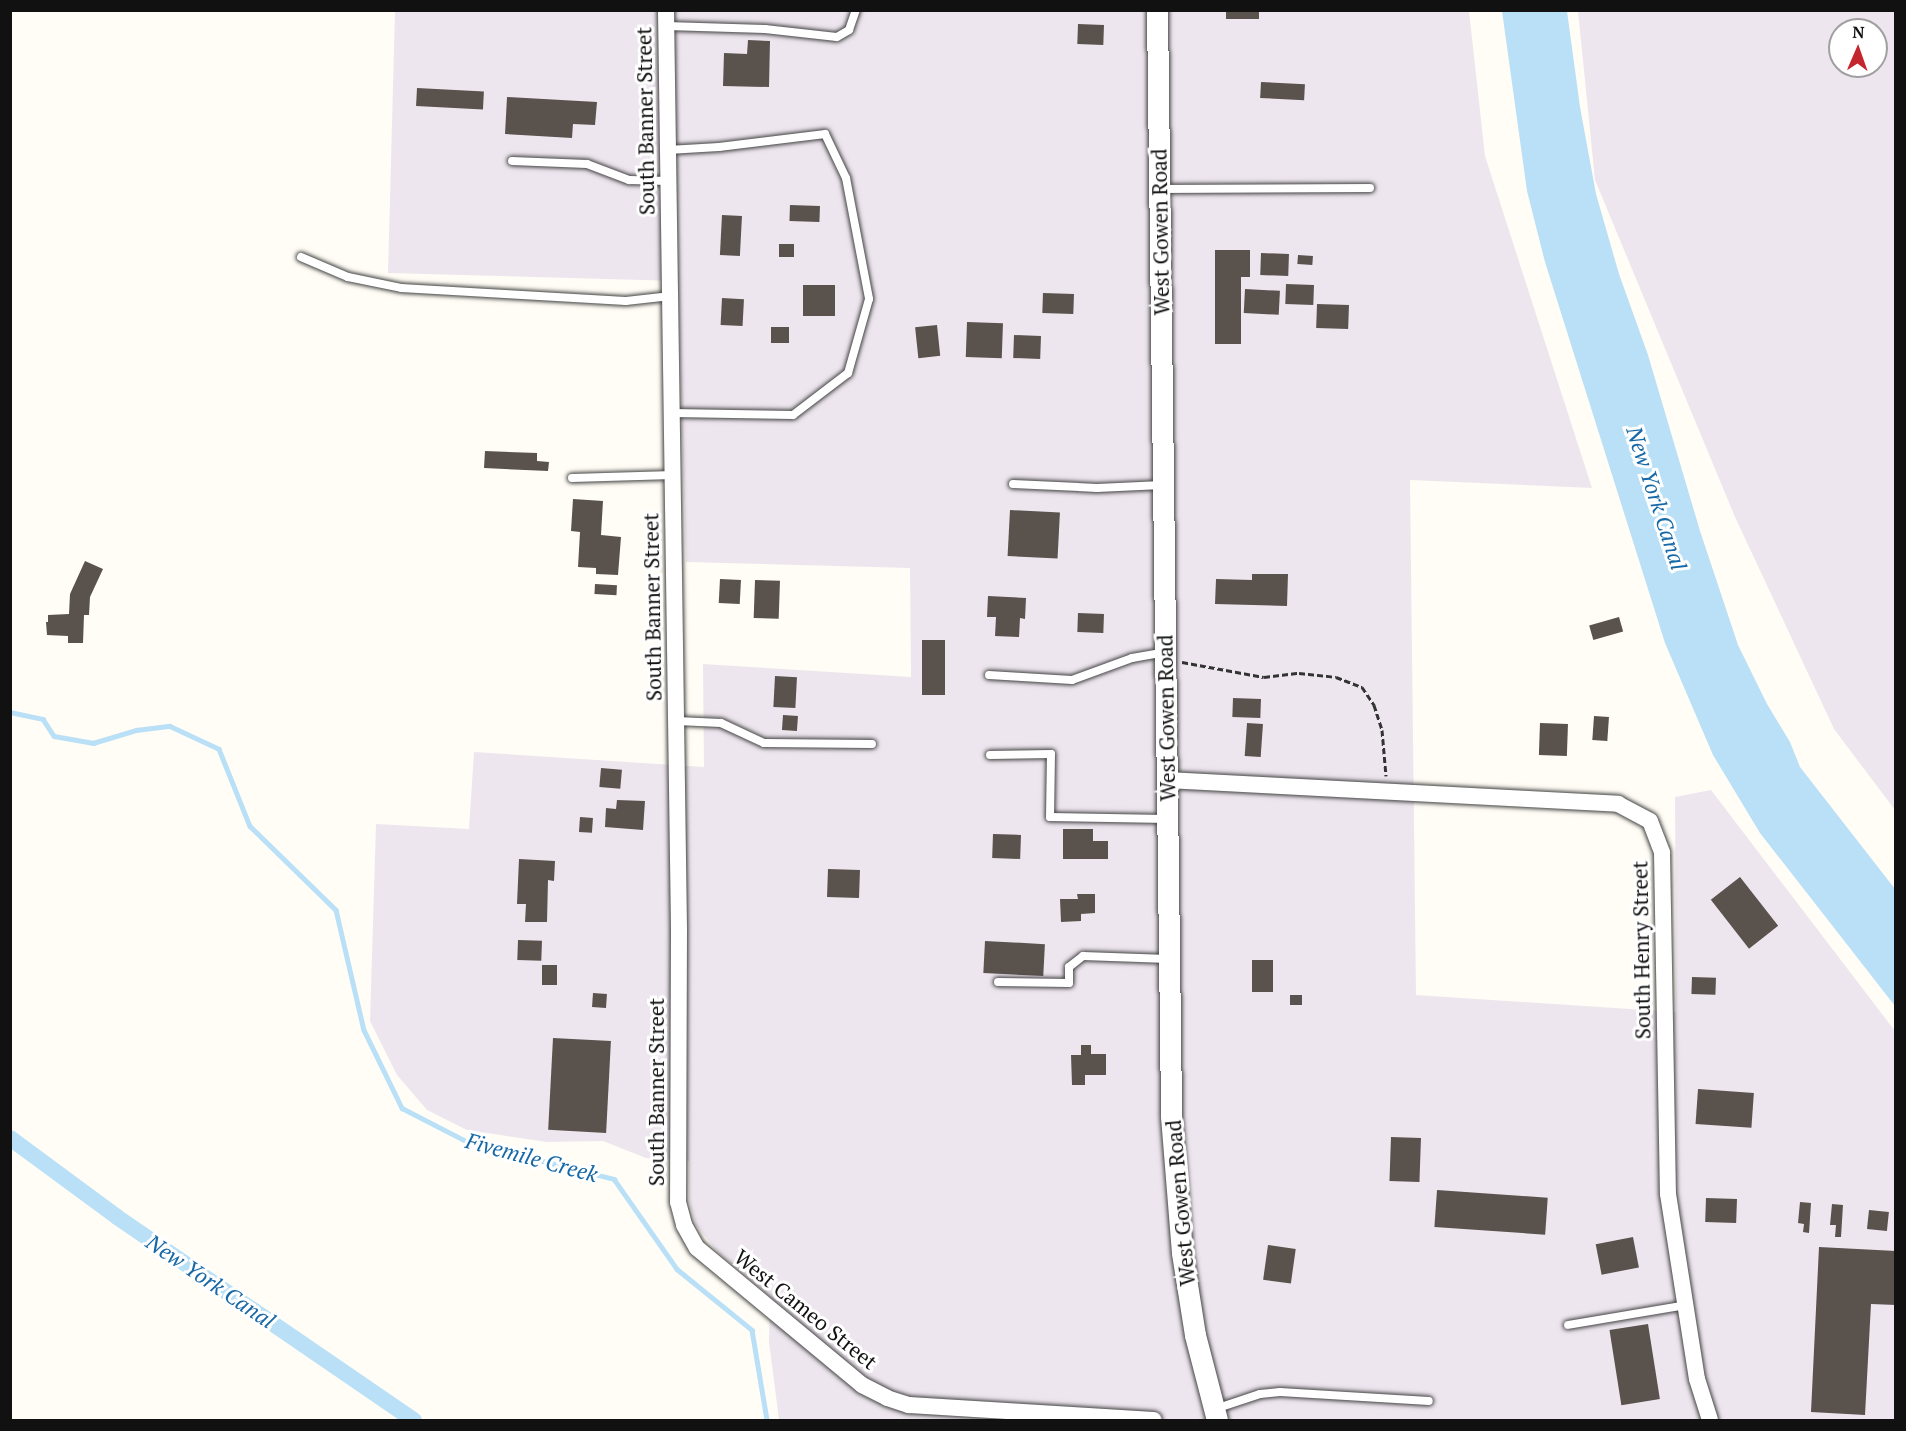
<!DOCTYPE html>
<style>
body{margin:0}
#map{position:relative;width:1906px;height:1431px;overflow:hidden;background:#fffdf5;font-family:"PT Serif",serif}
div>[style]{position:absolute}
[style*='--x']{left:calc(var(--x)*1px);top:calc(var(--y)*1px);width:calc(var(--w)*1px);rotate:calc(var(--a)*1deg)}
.industrial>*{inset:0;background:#eee6ef}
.water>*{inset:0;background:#b9e0f7}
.stream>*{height:4.5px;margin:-2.25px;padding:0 2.25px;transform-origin:2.25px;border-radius:2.25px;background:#b9e0f7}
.canal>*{height:16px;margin:-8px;padding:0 8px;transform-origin:8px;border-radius:8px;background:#b9e0f7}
.building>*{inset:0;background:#5a524d;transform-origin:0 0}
.path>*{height:3px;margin-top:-1.5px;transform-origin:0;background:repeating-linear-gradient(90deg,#333 0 6px,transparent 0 9px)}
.roads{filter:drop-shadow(0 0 2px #444) drop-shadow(0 0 2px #444)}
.service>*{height:8px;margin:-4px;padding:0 4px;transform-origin:4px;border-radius:4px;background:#fff}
.minor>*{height:16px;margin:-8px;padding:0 8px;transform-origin:8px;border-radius:8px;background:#fff}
.tertiary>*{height:21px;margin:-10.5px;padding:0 10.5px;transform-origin:10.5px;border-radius:10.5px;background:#fff}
span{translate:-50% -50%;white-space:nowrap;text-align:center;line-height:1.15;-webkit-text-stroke:6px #fff;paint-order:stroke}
.street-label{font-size:21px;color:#111}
.water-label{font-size:22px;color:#1768a6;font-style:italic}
.frame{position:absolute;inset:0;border:12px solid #111;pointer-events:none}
.north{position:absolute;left:1828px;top:18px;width:60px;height:60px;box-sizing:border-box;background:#fff;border:2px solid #a0a0a0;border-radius:50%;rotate:2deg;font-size:16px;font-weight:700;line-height:24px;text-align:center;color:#111}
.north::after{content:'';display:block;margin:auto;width:21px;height:27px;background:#c4262e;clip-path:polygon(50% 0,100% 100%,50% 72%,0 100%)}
</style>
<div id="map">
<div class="industrial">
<div style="clip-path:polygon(395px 11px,1469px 11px,1485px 156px,1592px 488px,1410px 480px,1416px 995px,1676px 1012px,1675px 797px,1711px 790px,1895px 1031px,1895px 1420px,779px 1420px,769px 1342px,770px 1297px,718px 1252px,696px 1225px,689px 1200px,689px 1161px,646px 1158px,603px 1141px,547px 1142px,467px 1130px,427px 1110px,397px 1075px,370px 1021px,376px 824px,469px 829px,474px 752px,704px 767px,703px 664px,911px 677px,910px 568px,686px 562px,678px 281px,388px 273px)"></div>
<div style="clip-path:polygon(evenodd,1578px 11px,1895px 11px,1895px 810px,1834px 729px,1735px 517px,1595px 180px,1578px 11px,1840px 30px,1876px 30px,1876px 66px,1840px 66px,1840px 30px)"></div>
</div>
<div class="water">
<div style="clip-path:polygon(1502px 11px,1567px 11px,1580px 107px,1596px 194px,1619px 274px,1648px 355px,1700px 531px,1738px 645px,1767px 704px,1790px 742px,1800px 767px,1895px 889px,1895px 1006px,1760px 833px,1713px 755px,1665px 643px,1545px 262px,1527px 191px)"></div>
</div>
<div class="stream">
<div style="--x:10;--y:712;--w:34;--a:12"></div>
<div style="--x:43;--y:719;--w:20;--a:57"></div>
<div style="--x:54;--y:736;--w:40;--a:10"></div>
<div style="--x:93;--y:743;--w:45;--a:-16.8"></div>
<div style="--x:136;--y:730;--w:34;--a:-7"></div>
<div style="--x:170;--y:726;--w:54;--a:25.1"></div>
<div style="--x:219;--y:749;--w:83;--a:68.1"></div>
<div style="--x:250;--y:826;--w:120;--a:44.3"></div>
<div style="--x:336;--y:910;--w:123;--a:76.9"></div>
<div style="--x:364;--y:1030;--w:87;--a:64"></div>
<div style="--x:402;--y:1108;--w:74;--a:27.3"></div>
<div style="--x:468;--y:1142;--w:151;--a:14.2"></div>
<div style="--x:614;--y:1179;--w:110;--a:55"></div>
<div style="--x:677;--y:1269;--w:97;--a:39.1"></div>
<div style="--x:752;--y:1330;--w:91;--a:80.5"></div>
</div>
<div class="canal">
<div style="--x:10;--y:1138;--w:133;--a:36.4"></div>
<div style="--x:117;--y:1217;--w:360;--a:34.4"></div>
</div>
<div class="building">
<div style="left:1226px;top:10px;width:33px;height:9px"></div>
<div style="left:1078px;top:24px;width:26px;height:20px;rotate:2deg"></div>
<div style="clip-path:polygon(748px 40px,770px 41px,769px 87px,723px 86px,724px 53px,747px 54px)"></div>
<div style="left:1261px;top:82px;width:44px;height:16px;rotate:3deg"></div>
<div style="left:417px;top:88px;width:67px;height:18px;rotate:3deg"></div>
<div style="clip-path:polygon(507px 97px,597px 102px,595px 125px,573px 124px,572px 138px,505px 134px)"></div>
<div style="left:790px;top:205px;width:30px;height:16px;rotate:2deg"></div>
<div style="left:722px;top:215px;width:20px;height:40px;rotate:3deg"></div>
<div style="left:779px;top:244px;width:15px;height:13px"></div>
<div style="clip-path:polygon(1215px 250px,1250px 250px,1250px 277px,1241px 277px,1241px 344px,1215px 344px)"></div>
<div style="left:1261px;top:253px;width:28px;height:22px;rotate:2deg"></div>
<div style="left:1298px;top:255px;width:15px;height:9px;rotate:4deg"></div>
<div style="left:1286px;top:284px;width:28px;height:20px;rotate:2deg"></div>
<div style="left:803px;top:285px;width:32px;height:31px"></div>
<div style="left:1245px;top:289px;width:35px;height:24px;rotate:3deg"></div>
<div style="left:1043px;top:293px;width:31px;height:20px;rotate:2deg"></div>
<div style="left:722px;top:298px;width:22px;height:27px;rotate:3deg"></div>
<div style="left:1317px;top:304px;width:32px;height:24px;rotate:2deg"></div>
<div style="left:967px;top:322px;width:36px;height:35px;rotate:2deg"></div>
<div style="left:937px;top:325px;width:31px;height:22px;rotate:84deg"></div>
<div style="left:771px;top:327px;width:18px;height:16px"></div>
<div style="left:1014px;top:335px;width:27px;height:23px;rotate:2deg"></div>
<div style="clip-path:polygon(485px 451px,537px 453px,537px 461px,549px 462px,548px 471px,484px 468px)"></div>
<div style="clip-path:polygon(573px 499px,603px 501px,601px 535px,621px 537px,618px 575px,596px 574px,596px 568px,578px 567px,580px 532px,571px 531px)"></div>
<div style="left:1010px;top:510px;width:50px;height:46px;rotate:3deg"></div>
<div style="clip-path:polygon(85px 561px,103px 569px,90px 597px,89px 615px,84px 615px,83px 643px,68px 643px,68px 636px,47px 635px,46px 622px,48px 622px,48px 615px,69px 614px,70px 594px)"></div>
<div style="clip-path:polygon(1252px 574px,1288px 574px,1287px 606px,1215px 604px,1216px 579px,1252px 580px)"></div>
<div style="left:720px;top:579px;width:21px;height:24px;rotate:3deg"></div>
<div style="left:755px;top:580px;width:25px;height:38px;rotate:2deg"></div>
<div style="left:595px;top:584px;width:22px;height:10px;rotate:3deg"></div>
<div style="clip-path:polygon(988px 596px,1026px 598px,1025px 619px,1020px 618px,1019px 637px,995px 636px,996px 617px,987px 617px)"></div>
<div style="left:1078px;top:613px;width:26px;height:19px;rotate:2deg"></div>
<div style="left:1619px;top:617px;width:15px;height:31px;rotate:74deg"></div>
<div style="left:922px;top:640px;width:23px;height:55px"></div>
<div style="left:775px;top:676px;width:22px;height:31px;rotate:3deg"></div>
<div style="left:1233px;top:698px;width:28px;height:19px;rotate:2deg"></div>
<div style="left:783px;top:715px;width:15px;height:15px;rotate:4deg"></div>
<div style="left:1594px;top:716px;width:15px;height:24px;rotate:4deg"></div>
<div style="left:1247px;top:723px;width:16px;height:33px;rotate:4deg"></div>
<div style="left:1540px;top:723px;width:28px;height:32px;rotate:2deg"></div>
<div style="left:601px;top:768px;width:21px;height:19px;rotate:5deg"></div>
<div style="clip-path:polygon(617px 800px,645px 801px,643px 830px,605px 827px,606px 808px,616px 809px)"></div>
<div style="left:580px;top:817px;width:13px;height:15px;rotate:4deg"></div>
<div style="clip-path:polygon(1063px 829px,1093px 829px,1093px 841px,1108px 841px,1108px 859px,1063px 859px)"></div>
<div style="left:993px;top:834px;width:28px;height:24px;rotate:2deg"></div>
<div style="clip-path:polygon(519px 859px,555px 861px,554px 881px,548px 880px,547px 922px,525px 922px,526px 904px,517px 904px)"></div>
<div style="left:828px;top:869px;width:32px;height:28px;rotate:2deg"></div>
<div style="left:1740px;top:877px;width:62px;height:37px;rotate:52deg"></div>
<div style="clip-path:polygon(1077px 894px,1095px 894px,1095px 913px,1081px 914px,1081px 921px,1061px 922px,1060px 899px,1078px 899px)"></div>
<div style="left:518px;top:940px;width:24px;height:20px;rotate:2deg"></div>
<div style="left:985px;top:941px;width:60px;height:32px;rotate:3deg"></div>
<div style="left:1252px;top:960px;width:21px;height:32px"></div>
<div style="left:542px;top:965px;width:15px;height:20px"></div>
<div style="left:1692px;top:977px;width:24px;height:17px;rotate:2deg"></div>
<div style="left:593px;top:993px;width:14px;height:14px;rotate:4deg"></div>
<div style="left:1302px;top:995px;width:10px;height:12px;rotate:90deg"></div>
<div style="left:553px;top:1038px;width:58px;height:92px;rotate:3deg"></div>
<div style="clip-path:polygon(1081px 1045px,1091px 1045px,1091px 1054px,1106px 1054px,1106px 1075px,1085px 1075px,1085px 1085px,1072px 1085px,1071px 1055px,1081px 1055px)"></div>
<div style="left:1698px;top:1089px;width:56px;height:35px;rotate:4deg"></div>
<div style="left:1391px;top:1137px;width:30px;height:44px;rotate:2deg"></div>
<div style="left:1437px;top:1190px;width:111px;height:37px;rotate:4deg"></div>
<div style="left:1706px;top:1198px;width:31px;height:24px;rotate:2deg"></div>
<div style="clip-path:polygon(1800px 1202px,1811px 1203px,1809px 1233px,1803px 1232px,1804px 1224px,1798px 1223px)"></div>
<div style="clip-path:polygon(1832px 1204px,1843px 1205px,1841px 1237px,1835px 1237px,1836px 1225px,1830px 1225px)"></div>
<div style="left:1869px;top:1210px;width:20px;height:19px;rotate:6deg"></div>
<div style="left:1633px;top:1237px;width:31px;height:38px;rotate:79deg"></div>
<div style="left:1268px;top:1245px;width:28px;height:35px;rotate:8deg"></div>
<div style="clip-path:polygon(1819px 1247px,1896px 1251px,1896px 1305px,1871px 1304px,1865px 1415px,1811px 1412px)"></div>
<div style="left:1648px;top:1324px;width:76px;height:39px;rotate:81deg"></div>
</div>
<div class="path">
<div style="--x:1182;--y:662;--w:83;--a:10.4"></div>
<div style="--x:1264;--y:677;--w:35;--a:-7"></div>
<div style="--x:1299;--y:673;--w:37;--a:6"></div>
<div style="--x:1336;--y:677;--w:28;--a:21"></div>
<div style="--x:1362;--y:687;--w:22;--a:56"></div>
<div style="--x:1374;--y:705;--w:26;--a:72"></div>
<div style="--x:1382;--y:730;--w:46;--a:85"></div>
</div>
<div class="roads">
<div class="service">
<div style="--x:667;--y:26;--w:98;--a:1.8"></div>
<div style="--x:765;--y:29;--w:72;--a:6.3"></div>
<div style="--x:837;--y:37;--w:14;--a:-30"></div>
<div style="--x:849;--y:30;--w:21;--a:-71"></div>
<div style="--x:668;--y:150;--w:51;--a:-3.4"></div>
<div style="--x:719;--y:147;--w:107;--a:-7"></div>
<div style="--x:825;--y:134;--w:49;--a:64.5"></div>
<div style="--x:846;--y:178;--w:123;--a:79.2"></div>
<div style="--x:869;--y:299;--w:77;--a:105.8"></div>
<div style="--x:848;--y:373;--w:69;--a:142.6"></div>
<div style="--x:793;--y:415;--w:121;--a:-179.1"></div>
<div style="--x:512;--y:161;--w:75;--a:2.3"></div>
<div style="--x:587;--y:164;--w:45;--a:20.9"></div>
<div style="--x:629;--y:180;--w:40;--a:1.4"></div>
<div style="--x:1160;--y:189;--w:210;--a:-0.3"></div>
<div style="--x:301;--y:257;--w:51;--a:23.1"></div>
<div style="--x:348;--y:277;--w:54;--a:11.7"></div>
<div style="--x:401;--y:288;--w:225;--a:3.3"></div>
<div style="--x:626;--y:301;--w:45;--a:-6.3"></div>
<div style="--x:572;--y:478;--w:101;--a:-1.7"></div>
<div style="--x:1013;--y:484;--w:84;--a:2.7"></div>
<div style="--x:1097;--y:488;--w:65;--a:-2.6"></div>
<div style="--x:989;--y:675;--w:83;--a:3.4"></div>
<div style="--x:1072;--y:680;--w:64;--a:-20.1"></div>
<div style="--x:1132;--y:658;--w:34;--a:-10"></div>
<div style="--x:677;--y:721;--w:44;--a:2.6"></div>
<div style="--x:721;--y:723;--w:47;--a:24.9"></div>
<div style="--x:764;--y:743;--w:108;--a:0.5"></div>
<div style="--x:990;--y:755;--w:61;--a:-0.9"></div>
<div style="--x:1051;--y:754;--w:63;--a:90.9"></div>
<div style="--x:1050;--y:817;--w:117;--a:1"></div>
<div style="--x:998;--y:982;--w:71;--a:0.8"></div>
<div style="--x:1069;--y:983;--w:16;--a:-90"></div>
<div style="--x:1069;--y:967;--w:18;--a:-38"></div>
<div style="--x:1083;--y:956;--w:85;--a:2"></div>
<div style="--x:1568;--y:1325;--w:120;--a:-9.6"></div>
<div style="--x:1215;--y:1409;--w:47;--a:-18.4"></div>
<div style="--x:1260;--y:1394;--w:20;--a:-6"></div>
<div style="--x:1280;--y:1392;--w:149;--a:3.5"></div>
</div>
<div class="minor">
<div style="--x:666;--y:10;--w:919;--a:89.19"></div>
<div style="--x:679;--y:929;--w:273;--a:90.2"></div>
<div style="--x:678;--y:1202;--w:24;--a:75"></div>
<div style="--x:684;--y:1225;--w:26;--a:61"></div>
<div style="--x:697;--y:1248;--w:214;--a:39.7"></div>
<div style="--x:862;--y:1385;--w:28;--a:27"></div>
<div style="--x:887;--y:1398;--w:23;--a:18"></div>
<div style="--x:909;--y:1405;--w:245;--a:3.5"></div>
<div style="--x:1167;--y:780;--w:452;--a:3"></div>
<div style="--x:1618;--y:804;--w:36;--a:28"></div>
<div style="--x:1650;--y:821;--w:34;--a:69"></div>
<div style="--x:1662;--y:853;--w:341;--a:89"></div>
<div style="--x:1668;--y:1194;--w:187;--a:81.1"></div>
<div style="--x:1697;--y:1379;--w:43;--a:72.4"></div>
</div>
<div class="tertiary">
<div style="--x:1157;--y:10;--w:1106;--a:89.27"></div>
<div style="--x:1171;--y:1116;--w:137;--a:85.4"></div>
<div style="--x:1182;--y:1253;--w:83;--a:81"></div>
<div style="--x:1195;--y:1335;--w:88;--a:75.5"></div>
</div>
</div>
<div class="street-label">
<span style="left:645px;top:121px;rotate:-91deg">South Banner Street</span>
<span style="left:1160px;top:232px;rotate:-91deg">West Gowen Road</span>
<span style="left:652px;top:607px;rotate:-91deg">South Banner Street</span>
<span style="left:1166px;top:718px;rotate:-91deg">West Gowen Road</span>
<span style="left:1641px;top:950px;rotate:-91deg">South Henry Street</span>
<span style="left:656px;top:1092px;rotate:-90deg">South Banner Street</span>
<span style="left:1180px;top:1203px;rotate:-95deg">West Gowen Road</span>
<span style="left:806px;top:1309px;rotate:39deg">West Cameo Street</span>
</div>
<div class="water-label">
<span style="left:1657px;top:498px;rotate:72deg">New York Canal</span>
<span style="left:532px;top:1157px;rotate:15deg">Fivemile Creek</span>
<span style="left:211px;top:1281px;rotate:34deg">New York Canal</span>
</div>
<div class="frame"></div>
<div class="north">N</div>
</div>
